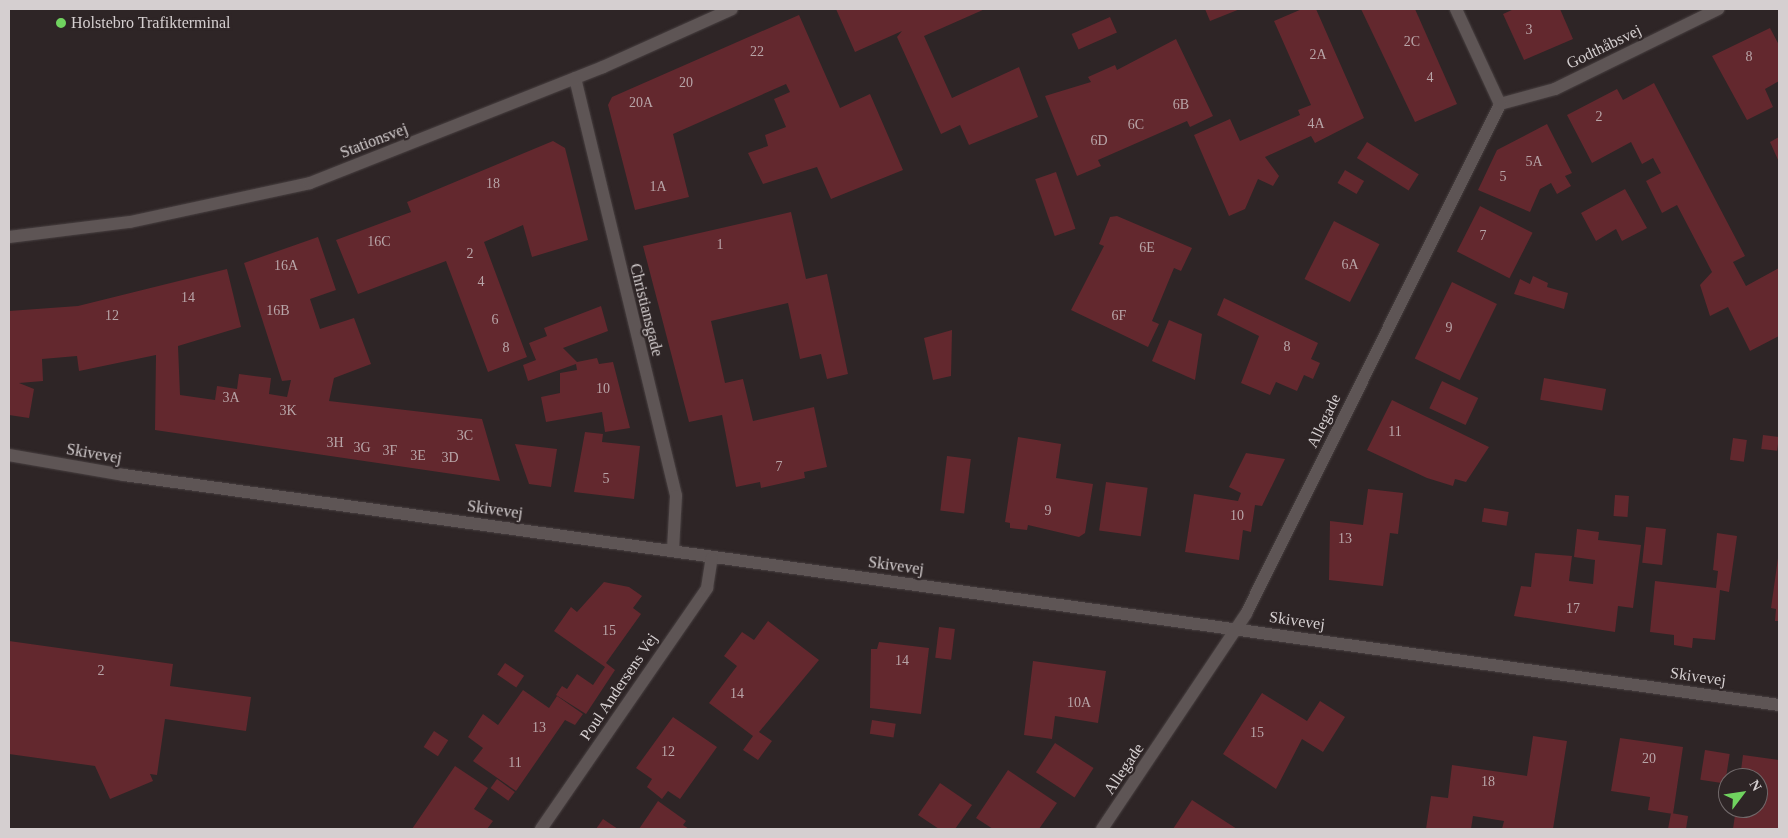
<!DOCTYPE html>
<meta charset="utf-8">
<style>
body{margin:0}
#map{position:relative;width:1788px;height:838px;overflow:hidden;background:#2e2526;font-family:"Times New Roman",serif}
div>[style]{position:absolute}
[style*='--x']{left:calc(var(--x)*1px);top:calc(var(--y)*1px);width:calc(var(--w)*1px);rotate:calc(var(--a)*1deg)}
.building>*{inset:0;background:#63282e;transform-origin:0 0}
.roads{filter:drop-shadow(0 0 1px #484041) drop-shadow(0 0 1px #484041)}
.minor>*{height:12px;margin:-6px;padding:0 6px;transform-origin:6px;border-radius:6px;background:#5e5555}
.dots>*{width:14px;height:14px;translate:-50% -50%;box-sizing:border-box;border:2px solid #2e2526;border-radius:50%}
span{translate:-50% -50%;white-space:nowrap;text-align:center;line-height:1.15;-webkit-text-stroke:4.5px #2e2526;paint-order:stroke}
.number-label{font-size:14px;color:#b8a5a8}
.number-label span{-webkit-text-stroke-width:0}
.poi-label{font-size:16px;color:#d5cfd0}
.left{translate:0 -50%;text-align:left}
.street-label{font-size:16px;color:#d5cfd0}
.frame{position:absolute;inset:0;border:10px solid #d5cfd0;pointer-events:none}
.north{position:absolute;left:1718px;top:768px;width:50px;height:50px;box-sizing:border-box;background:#2e2526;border:1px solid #71696a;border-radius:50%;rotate:59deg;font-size:14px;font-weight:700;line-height:20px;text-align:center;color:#d5cfd0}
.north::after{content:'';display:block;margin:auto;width:18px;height:22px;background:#70d35f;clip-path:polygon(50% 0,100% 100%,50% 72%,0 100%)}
</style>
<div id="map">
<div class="building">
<div style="clip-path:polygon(836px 9px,985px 9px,924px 36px,952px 98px,1019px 67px,1038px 117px,969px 145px,960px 125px,941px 134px,897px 37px,902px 31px,855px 52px)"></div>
<div style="clip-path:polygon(1205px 9px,1240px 9px,1210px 21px)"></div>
<div style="clip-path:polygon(1302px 9px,1316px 9px,1364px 118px,1315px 143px,1311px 136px,1265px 157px,1279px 176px,1273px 186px,1258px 179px,1245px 209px,1229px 216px,1194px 135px,1230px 119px,1240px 141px,1300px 115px,1298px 110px,1311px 105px,1274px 21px)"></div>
<div style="clip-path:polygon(1361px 9px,1415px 9px,1457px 104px,1415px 122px)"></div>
<div style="clip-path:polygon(1514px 9px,1560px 9px,1573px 39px,1524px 60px,1503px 14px)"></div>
<div style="clip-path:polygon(799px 15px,840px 108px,870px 94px,903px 170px,831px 199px,817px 167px,763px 184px,748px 153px,768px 146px,765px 135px,786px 127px,774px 99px,790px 92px,786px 84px,673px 134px,689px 197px,635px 210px,608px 105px,612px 97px)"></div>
<div style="left:1110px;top:17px;width:17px;height:42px;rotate:66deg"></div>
<div style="clip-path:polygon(1770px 28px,1779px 45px,1779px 81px,1765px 89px,1773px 107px,1747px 120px,1712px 56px)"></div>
<div style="clip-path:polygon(1176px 39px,1213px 116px,1190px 127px,1187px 121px,1098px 160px,1101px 166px,1077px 176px,1045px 96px,1091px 82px,1088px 77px,1115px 65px,1117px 70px)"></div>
<div style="clip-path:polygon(1654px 83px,1745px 256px,1733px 262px,1746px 286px,1779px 268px,1779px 336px,1750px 351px,1728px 307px,1710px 316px,1700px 285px,1712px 272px,1677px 205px,1662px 213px,1646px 181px,1661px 173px,1653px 158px,1642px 164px,1631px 142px,1592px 163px,1567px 115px,1617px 89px,1623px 100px)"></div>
<div style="clip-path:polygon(1547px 124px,1572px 173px,1565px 176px,1571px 186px,1557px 194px,1551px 183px,1540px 189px,1530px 212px,1478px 190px,1497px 150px)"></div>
<div style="clip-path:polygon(1779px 137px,1779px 162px,1770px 142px)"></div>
<div style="clip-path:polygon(553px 141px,565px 148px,588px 240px,532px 257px,523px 225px,484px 242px,527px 357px,488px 372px,446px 261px,358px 294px,336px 240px,411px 212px,407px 202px)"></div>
<div style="left:1367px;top:142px;width:61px;height:19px;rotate:32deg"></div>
<div style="left:1345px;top:170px;width:22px;height:15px;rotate:30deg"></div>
<div style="left:1056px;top:172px;width:60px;height:22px;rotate:71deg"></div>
<div style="clip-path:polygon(1625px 189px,1647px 228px,1622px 241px,1616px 229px,1596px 241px,1581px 213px)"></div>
<div style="left:1480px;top:206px;width:59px;height:51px;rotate:27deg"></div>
<div style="clip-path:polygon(791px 212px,806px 279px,827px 274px,848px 374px,827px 379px,821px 354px,800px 359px,788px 303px,711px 321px,725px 383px,743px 379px,753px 421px,814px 407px,827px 467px,804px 472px,805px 478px,761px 488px,760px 482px,736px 487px,722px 415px,689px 422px,643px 246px)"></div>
<div style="clip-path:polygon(1117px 216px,1192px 248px,1181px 271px,1174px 268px,1152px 321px,1159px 324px,1148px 347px,1071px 310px,1104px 246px,1099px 244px,1110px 217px)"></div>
<div style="left:1334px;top:221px;width:51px;height:65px;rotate:27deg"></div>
<div style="clip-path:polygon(318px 237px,336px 290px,310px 299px,320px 329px,354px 318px,371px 364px,334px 378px,329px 401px,482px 419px,500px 481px,155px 430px,156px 355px,79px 371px,77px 356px,42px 359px,43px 381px,19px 383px,34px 389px,29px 418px,9px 415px,9px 311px,78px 306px,227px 269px,241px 327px,178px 346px,180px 395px,215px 400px,217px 386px,237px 389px,239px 374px,271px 378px,269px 394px,287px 397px,291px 380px,282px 381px,244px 263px)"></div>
<div style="clip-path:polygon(1533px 276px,1548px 283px,1547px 287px,1568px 293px,1564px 309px,1514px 294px,1520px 279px,1530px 284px)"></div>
<div style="left:1452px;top:282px;width:50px;height:85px;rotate:26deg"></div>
<div style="clip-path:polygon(1224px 298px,1318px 343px,1311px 359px,1320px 363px,1313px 379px,1304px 375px,1297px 391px,1276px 382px,1270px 395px,1241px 383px,1259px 336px,1217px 315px)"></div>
<div style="clip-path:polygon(601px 306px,608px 331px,563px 348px,577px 362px,597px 358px,599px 364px,613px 362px,630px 428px,605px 432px,602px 412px,546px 422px,541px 397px,560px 393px,560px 373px,577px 370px,576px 364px,528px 381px,523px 365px,536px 360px,529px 343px,547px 336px,544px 328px)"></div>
<div style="clip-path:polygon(1169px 320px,1202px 334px,1195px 380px,1152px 361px)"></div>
<div style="clip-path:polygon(952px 330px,951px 376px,933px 380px,924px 338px)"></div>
<div style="left:1544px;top:378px;width:63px;height:22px;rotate:10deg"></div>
<div style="left:1442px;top:381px;width:40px;height:30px;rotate:25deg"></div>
<div style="clip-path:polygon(1392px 400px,1489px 447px,1466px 482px,1455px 479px,1453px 486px,1427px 478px,1367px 450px)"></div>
<div style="clip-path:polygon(585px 432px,603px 434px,602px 442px,640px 446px,634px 499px,574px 492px)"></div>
<div style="left:1763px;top:435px;width:16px;height:14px;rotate:7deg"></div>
<div style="clip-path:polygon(1018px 437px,1061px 444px,1056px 478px,1093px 484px,1085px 533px,1079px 537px,1028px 525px,1027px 530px,1010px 528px,1010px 523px,1005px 522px)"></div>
<div style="left:1733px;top:438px;width:14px;height:22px;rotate:8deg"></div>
<div style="clip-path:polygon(515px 444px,557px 449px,551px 487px,529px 484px)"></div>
<div style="clip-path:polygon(1246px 453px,1285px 459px,1262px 506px,1255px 505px,1251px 532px,1243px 530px,1239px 560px,1185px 552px,1194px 494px,1238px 501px,1241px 493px,1229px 487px)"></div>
<div style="left:947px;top:456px;width:24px;height:55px;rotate:7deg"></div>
<div style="left:1106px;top:482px;width:42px;height:49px;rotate:8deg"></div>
<div style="clip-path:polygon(1368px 489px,1403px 493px,1398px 534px,1390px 533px,1383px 586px,1329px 580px,1330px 521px,1363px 525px)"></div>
<div style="left:1615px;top:495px;width:14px;height:21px;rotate:4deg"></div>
<div style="left:1484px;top:508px;width:25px;height:14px;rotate:9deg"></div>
<div style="left:1646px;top:527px;width:20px;height:36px;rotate:6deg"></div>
<div style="clip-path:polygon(1577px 529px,1599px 532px,1598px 540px,1641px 545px,1633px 608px,1618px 606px,1615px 632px,1514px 616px,1521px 586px,1531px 587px,1535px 553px,1572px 556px,1569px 581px,1593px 584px,1595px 560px,1574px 557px)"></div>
<div style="clip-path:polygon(1717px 533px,1737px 536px,1729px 592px,1720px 590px,1715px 640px,1693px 638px,1692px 648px,1674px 645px,1674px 635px,1650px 632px,1655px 581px,1716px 588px,1718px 571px,1713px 570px)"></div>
<div style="clip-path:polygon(1778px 558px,1779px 558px,1779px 621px,1775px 621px,1776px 609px,1771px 608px)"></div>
<div style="clip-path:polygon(604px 582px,629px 587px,642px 596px,633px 608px,641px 614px,606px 663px,615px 670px,586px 714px,556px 695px,562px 686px,567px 689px,577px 674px,593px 685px,605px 667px,554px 631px,571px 607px,577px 612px)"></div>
<div style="clip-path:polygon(768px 621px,819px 660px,759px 732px,772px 741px,758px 760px,743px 750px,753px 736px,709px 703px,737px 666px,724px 656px,742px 632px,754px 640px)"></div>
<div style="left:939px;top:627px;width:16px;height:31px;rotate:7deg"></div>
<div style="clip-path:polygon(9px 641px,173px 664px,170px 686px,251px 697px,246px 731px,165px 719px,157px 775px,150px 774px,153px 781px,110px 799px,95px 766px,9px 754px)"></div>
<div style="clip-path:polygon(879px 642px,929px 648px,921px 714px,870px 708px,871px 649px,877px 649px)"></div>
<div style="clip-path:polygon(1033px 661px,1106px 671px,1098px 723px,1055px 716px,1052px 739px,1024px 735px)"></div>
<div style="left:505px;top:663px;width:23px;height:14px;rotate:34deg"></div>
<div style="clip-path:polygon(523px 690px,549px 708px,557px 696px,583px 714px,575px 725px,565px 720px,516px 791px,473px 761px,483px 748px,468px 737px,483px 714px,498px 725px)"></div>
<div style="clip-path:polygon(1262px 693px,1307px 721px,1320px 701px,1345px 717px,1323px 752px,1302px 739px,1276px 789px,1223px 754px)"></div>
<div style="clip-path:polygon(673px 717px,717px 747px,680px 799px,668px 791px,662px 799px,647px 787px,652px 779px,636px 768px)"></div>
<div style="left:872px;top:720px;width:24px;height:14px;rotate:9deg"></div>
<div style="left:434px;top:731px;width:17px;height:19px;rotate:33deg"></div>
<div style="clip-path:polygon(1533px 736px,1567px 741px,1553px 829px,1502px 829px,1504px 821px,1473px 816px,1471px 829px,1426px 829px,1431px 796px,1448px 798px,1452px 765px,1527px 776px)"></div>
<div style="clip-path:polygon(1620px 738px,1683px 747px,1673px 814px,1648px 810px,1650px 797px,1611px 791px)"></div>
<div style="left:1055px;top:743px;width:46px;height:35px;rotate:33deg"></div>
<div style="left:1705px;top:750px;width:25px;height:30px;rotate:9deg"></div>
<div style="clip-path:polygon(1743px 755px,1779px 760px,1779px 829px,1733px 829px,1736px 808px,1758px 808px,1758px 778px,1740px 778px)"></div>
<div style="clip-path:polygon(455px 766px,488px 788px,474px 809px,493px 821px,487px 829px,412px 829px)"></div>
<div style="clip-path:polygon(1008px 770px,1057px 803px,1039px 829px,993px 829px,976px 818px)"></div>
<div style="left:497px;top:779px;width:22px;height:11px;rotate:36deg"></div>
<div style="clip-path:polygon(940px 783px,972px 805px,955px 829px,939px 829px,918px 815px)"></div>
<div style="clip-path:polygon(1192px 800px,1237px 829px,1173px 829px)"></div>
<div style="clip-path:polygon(658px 801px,686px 821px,683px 825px,689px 829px,639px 829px)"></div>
<div style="clip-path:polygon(1671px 813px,1688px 816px,1686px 829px,1668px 829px)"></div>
<div style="clip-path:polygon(603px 819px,618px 829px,596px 829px)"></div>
</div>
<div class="roads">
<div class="minor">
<div style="--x:575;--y:78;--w:430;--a:76.4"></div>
<div style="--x:676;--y:496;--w:54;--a:93.2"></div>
<div style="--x:1500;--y:104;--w:57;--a:-15.3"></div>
<div style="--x:1555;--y:89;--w:182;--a:-26.1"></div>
<div style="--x:9;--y:237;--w:122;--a:-7.1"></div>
<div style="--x:130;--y:222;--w:184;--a:-12.2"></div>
<div style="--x:310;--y:183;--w:315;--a:-21.6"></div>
<div style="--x:603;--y:67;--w:141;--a:-24.2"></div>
<div style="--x:9;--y:455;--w:117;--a:9.9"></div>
<div style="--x:124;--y:475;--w:1671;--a:7.91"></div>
<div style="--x:541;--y:829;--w:293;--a:-55.4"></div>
<div style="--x:707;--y:588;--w:30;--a:-81"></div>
<div style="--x:1102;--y:829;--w:259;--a:-56.2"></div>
<div style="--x:1246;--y:614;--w:570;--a:-63.52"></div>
<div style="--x:1500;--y:104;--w:105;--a:-114.9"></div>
</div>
</div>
<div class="dots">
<div style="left:61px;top:23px;background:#70d35f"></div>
</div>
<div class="number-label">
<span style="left:1529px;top:30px">3</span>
<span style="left:1412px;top:42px">2C</span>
<span style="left:757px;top:52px">22</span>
<span style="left:1318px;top:55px">2A</span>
<span style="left:1749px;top:57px">8</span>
<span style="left:1430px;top:78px">4</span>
<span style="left:686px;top:83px">20</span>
<span style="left:641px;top:103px">20A</span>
<span style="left:1181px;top:105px">6B</span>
<span style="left:1599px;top:117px">2</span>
<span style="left:1316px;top:124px">4A</span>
<span style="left:1136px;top:125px">6C</span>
<span style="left:1099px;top:141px">6D</span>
<span style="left:1534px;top:162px">5A</span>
<span style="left:1503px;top:177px">5</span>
<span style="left:493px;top:184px">18</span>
<span style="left:658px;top:187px">1A</span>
<span style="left:1483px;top:236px">7</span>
<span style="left:379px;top:242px">16C</span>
<span style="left:720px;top:245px">1</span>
<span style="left:1147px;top:248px">6E</span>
<span style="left:470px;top:254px">2</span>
<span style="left:1350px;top:265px">6A</span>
<span style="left:286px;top:266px">16A</span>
<span style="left:481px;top:282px">4</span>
<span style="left:188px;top:298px">14</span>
<span style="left:278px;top:311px">16B</span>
<span style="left:112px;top:316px">12</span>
<span style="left:1119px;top:316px">6F</span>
<span style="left:495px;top:320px">6</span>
<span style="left:1449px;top:328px">9</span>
<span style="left:1287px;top:347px">8</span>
<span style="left:506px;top:348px">8</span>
<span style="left:603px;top:389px">10</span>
<span style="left:231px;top:398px">3A</span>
<span style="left:288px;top:411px">3K</span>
<span style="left:1395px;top:432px">11</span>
<span style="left:465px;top:436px">3C</span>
<span style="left:335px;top:443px">3H</span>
<span style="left:362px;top:448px">3G</span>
<span style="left:390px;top:451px">3F</span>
<span style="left:418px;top:456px">3E</span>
<span style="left:450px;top:458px">3D</span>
<span style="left:779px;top:467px">7</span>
<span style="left:606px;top:479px">5</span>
<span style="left:1048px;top:511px">9</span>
<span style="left:1237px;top:516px">10</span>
<span style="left:1345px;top:539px">13</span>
<span style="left:1573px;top:609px">17</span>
<span style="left:609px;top:631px">15</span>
<span style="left:902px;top:661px">14</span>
<span style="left:101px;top:671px">2</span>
<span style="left:737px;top:694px">14</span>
<span style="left:1079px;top:703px">10A</span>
<span style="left:539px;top:728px">13</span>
<span style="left:1257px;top:733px">15</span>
<span style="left:668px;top:752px">12</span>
<span style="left:1649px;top:759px">20</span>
<span style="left:515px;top:763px">11</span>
<span style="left:1488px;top:782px">18</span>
</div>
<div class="poi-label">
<span class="left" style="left:71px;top:23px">Holstebro Trafikterminal</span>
</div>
<div class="street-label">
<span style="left:1604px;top:47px;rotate:-26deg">Godthåbsvej</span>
<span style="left:374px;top:141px;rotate:-21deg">Stationsvej</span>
<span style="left:646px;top:310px;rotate:76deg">Christiansgade</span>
<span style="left:1324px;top:421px;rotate:-64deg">Allegade</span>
<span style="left:94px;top:454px;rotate:10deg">Skivevej</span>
<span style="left:495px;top:510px;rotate:8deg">Skivevej</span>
<span style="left:896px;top:566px;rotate:8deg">Skivevej</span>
<span style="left:1297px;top:621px;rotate:8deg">Skivevej</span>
<span style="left:1698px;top:677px;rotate:8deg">Skivevej</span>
<span style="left:619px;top:687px;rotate:-56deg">Poul Andersens Vej</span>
<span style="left:1124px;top:769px;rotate:-56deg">Allegade</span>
</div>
<div class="frame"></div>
<div class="north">N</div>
</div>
